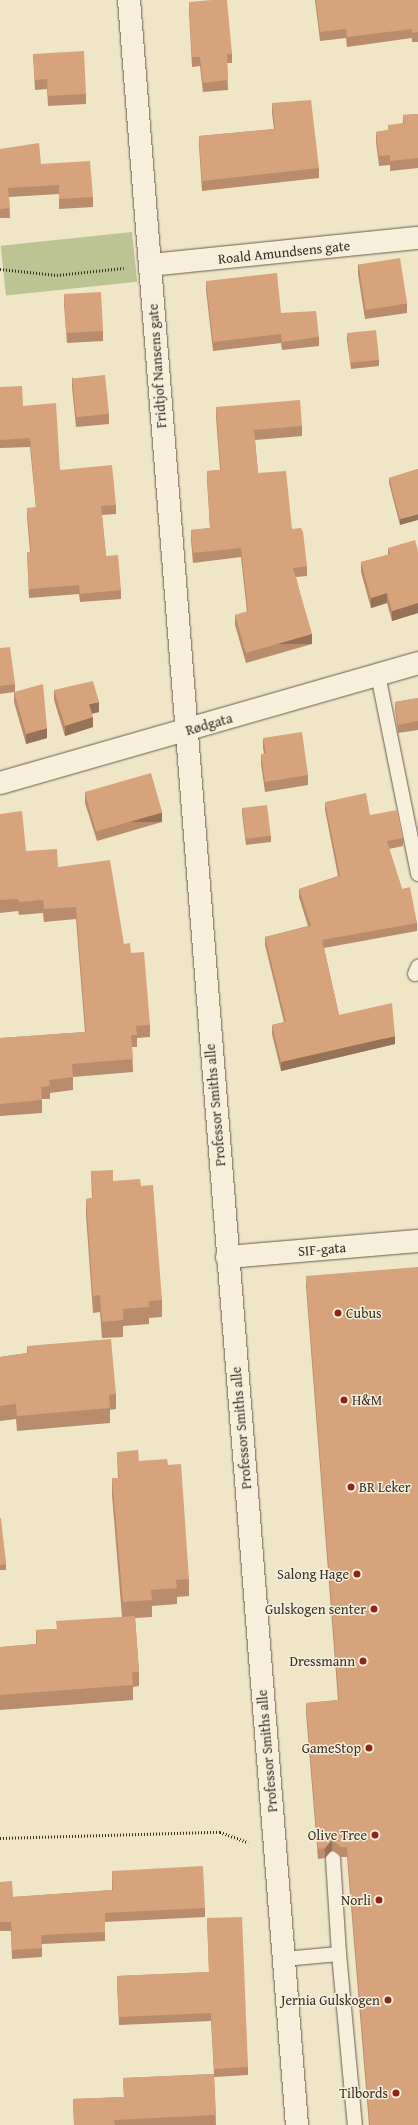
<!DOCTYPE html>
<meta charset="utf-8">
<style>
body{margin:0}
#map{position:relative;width:418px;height:2125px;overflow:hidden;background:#efe6c7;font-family:"Gentium Book Plus",serif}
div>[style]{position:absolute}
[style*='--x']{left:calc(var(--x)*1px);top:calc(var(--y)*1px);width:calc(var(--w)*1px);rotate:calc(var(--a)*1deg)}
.green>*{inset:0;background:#bcc493;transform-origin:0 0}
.path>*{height:2.5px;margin-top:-1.25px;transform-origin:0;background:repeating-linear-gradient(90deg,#3a2e26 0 1px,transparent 0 3px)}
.roads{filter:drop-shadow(0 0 1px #675c4e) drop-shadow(0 0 1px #675c4e)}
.service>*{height:14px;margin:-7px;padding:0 7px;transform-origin:7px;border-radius:7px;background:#f5efdb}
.minor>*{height:22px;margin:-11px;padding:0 11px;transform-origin:11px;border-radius:11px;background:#f5efdb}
.wall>*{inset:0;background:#b88c6c}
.shaded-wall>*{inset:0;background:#967258;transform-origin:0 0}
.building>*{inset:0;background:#d6a37d;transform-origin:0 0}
.dots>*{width:11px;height:11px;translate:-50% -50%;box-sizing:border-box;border:2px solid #f5efdb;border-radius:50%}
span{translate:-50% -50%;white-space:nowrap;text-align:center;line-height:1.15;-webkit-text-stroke:3px #f5efdb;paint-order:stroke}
.street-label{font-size:14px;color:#3a2e26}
.poi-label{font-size:14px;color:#3a2e26}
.left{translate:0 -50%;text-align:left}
.right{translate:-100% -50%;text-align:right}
</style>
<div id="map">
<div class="green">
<div style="left:132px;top:232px;width:50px;height:132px;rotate:84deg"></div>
</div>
<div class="path">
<div style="--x:0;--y:269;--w:57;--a:6"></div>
<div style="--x:57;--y:275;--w:67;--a:-6"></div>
<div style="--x:0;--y:1838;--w:220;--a:-1.6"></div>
<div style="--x:220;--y:1832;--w:30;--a:20"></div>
</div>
<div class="roads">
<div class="service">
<div style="--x:378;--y:675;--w:203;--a:78.6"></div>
<div style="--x:415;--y:974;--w:8;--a:-67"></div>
<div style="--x:339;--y:1954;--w:172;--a:84.7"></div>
<div style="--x:284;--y:1959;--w:55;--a:-5.2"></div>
<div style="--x:339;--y:1954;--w:96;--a:-93.6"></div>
</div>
<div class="minor">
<div style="--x:129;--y:0;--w:2132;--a:85.48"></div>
<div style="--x:150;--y:265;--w:269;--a:-5.8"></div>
<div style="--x:0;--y:783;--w:435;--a:-16"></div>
<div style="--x:227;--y:1257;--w:192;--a:-4.8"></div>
</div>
</div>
<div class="wall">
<div style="clip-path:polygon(315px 0,418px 0,418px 42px,412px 42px,412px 38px,347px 47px,346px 38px,320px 41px)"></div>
<div style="clip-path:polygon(189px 2px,232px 54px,232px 63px,227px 63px,228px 90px,203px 92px,200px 66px,192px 67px,189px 12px)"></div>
<div style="clip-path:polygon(33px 54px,86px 94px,86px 104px,48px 106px,47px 89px,35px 90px)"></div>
<div style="clip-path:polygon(272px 103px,319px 168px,319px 178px,202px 191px,199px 146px,199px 136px,274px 129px,272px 113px)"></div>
<div style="clip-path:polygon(418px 114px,418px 168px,390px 171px,390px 165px,379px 166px,376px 142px,376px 132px,388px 130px,403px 123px,403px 115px)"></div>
<div style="clip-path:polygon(0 149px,41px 164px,93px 197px,93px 207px,59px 209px,59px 194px,9px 197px,10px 218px,0 218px)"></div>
<div style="clip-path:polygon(358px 264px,407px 303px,407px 313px,365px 319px,358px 274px)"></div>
<div style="clip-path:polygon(206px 281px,281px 313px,319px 337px,319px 346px,282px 350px,281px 343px,213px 351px,206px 290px)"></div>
<div style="clip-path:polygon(64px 294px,103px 331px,103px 341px,67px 343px,64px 304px)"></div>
<div style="clip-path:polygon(347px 334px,379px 360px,379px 366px,351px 369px,347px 340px)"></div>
<div style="clip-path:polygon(72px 377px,109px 414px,109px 424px,76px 427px,72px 387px)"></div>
<div style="clip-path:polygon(0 387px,23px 406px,60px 470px,116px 505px,116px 514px,102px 515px,106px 556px,121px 590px,121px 599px,80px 602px,79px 594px,29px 598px,27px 552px,30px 552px,27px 517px,27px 508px,36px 508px,30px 447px,0 448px)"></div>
<div style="clip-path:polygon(216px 407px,302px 426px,302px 436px,255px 440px,258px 473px,292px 529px,307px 566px,307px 576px,296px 577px,312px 644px,246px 663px,235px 625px,235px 615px,247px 612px,241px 557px,193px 563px,191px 540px,191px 530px,210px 528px,207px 481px,207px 471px,220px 470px,216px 417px)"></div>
<div style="clip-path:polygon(418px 469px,400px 525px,389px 483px,389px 478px)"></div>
<div style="clip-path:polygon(388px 548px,418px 551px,418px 613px,392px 621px,387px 603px,371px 608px,361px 572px,361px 562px,388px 555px)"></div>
<div style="clip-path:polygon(0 648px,15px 684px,15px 692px,47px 738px,26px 744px,14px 702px,14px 692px,0 694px)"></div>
<div style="clip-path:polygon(54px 690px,99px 712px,92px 714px,93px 727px,65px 736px,54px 700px)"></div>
<div style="clip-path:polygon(418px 698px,418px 730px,398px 733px,395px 710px,395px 702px)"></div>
<div style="clip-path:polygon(263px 738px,308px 775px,308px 785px,265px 792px,261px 764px,261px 754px,264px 754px,263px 748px)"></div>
<div style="clip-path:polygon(85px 793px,162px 822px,97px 841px,85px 803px)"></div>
<div style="clip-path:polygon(325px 802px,370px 815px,403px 838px,403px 846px,389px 849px,402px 889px,417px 923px,417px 931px,324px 948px,339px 1015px,395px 1044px,281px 1071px,272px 1034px,272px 1025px,284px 1022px,265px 945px,265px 937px,308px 926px,299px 897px,299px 889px,338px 876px,325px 810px)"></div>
<div style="clip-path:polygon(242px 808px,271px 836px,271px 842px,246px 845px,242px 813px)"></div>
<div style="clip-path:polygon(0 814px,26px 851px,58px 867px,131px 953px,150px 1025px,150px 1037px,137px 1038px,137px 1047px,132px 1047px,133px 1072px,73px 1077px,73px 1090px,50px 1093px,50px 1099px,42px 1099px,42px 1113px,0 1116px,0 1038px,85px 1032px,76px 919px,44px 922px,43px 913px,19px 915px,18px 911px,0 913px)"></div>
<div style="clip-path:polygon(91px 1171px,113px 1181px,141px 1186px,162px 1300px,162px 1317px,149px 1318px,149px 1324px,123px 1326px,123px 1337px,102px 1338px,100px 1312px,93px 1313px,86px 1215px,86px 1199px,92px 1198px)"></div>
<div style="clip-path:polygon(306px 1276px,418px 2125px,369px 2125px,347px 1857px,341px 1857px,332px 1850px,325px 1858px,318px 1859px,306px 1713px,306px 1703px,338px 1700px,306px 1286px)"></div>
<div style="clip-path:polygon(27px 1346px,116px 1394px,116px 1409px,110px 1410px,110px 1423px,17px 1431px,16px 1419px,0 1421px,0 1357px,27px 1353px)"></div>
<div style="clip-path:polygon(117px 1452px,139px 1461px,168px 1465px,189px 1579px,189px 1596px,177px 1597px,177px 1604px,152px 1606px,152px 1617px,135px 1618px,139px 1672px,139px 1686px,133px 1687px,133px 1700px,0 1710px,0 1647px,36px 1644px,36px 1630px,56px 1629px,122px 1617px,112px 1495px,112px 1478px,118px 1478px)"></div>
<div style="clip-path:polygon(0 1518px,6px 1564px,6px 1570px,0 1570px)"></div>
<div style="clip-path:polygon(112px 1871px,205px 1908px,205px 1917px,105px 1922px,105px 1941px,42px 1944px,42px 1957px,12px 1959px,11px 1931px,0 1931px,0 1882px,13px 1897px,112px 1890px)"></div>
<div style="clip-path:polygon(207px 1918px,248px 2067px,248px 2075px,214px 2077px,216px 2125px,74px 2125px,73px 2099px,124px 2097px,123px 2078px,214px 2074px,211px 2021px,119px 2025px,117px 1984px,117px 1976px,209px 1972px)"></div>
</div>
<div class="shaded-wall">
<div style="clip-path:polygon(418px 514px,418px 520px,400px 525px,400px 519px)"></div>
<div style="clip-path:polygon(387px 593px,387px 603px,371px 608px,371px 598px)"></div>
<div style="clip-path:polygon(418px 603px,418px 613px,392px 621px,392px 611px)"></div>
<div style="left:312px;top:634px;width:10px;height:69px;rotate:90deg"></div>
<div style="clip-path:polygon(99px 702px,99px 712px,89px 714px,89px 704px)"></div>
<div style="clip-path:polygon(93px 717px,93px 727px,65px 736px,65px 726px)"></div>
<div style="clip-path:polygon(47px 728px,47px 738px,26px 744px,26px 734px)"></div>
<div style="left:162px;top:812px;width:10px;height:68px;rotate:90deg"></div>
<div style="clip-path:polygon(395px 1036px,395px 1044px,281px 1071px,281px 1062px)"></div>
<div style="clip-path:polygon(332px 1840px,332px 1850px,325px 1858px,325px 1848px)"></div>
</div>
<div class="building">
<div style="clip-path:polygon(212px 0,227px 0,232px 54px,227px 54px,228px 80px,203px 83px,200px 57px,192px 57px,189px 2px)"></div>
<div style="clip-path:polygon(316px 0,418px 0,418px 32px,412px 33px,412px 29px,347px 37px,346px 29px,320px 32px)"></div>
<div style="clip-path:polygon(84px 51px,86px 94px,48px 96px,47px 79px,35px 80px,33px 54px)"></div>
<div style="clip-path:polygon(311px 100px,319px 168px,202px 181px,199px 136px,275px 129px,272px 103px)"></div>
<div style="clip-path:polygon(418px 114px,418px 158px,390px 161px,390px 155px,379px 156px,376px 132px,388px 130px,388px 125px,404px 123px,403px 115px)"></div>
<div style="clip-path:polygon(39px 143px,41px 164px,90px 161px,93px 197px,59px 199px,59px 185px,8px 188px,10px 208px,0 209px,0 149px)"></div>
<div style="left:400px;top:258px;width:46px;height:42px;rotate:81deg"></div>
<div style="clip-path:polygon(277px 273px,281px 313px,316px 311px,319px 337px,282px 342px,281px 334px,213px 342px,206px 281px)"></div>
<div style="left:101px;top:292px;width:39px;height:37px;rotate:87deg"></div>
<div style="left:376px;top:330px;width:30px;height:29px;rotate:84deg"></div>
<div style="left:105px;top:375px;width:39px;height:33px;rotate:84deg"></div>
<div style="clip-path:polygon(22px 386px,23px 406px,56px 403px,60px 470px,112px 465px,116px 505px,101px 506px,106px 556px,118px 555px,121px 590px,80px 594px,79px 585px,29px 589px,27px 552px,31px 552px,27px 508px,36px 507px,30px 438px,0 440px,0 387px)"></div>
<div style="clip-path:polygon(300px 400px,302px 426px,254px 430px,258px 473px,286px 471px,292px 529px,301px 528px,303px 532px,307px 566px,293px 568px,312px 634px,246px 653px,235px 615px,248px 611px,241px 548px,193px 553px,191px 530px,210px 528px,207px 471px,221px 470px,216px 407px)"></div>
<div style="clip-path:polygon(418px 469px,418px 514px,400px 519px,389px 478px)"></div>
<div style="clip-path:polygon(415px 540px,418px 551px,418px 603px,392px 611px,387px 593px,371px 598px,361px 562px,390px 554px,388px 548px)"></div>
<div style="clip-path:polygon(10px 647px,15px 684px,0 686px,0 648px)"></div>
<div style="clip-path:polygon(93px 681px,99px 702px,89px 704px,93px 717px,65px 726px,54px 690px)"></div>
<div style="clip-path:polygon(43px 684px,47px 728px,26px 734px,14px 692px)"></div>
<div style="clip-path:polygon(418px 698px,418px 721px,398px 725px,395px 702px)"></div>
<div style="clip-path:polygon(302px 732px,308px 775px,265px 782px,261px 754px,266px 753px,263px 738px)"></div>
<div style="left:151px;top:773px;width:41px;height:69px;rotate:74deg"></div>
<div style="clip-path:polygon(366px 793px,370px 815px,397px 810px,403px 838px,387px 841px,402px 889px,410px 887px,417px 923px,322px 940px,339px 1015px,392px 1003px,395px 1036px,281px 1062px,272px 1025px,286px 1022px,265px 937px,311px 926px,299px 889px,340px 876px,325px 802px)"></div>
<div style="left:267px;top:805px;width:31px;height:25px;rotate:83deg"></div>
<div style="clip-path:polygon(22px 811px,26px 851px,57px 849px,58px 867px,110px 860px,124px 944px,130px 943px,131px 953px,144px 952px,150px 1025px,136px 1026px,137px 1035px,131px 1035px,133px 1059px,72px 1064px,73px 1077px,49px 1080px,50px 1086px,41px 1087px,42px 1100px,0 1104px,0 1038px,86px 1032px,76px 907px,44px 909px,43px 900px,19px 902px,18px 899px,0 900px,0 814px)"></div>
<div style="clip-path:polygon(113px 1170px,113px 1181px,140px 1179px,141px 1186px,153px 1185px,162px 1300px,149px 1301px,149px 1307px,123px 1309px,123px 1320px,102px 1322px,100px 1295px,93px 1296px,86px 1199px,93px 1198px,91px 1171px)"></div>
<div style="clip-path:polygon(418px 1267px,418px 2125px,370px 2125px,347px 1847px,341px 1847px,332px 1840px,325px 1848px,318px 1849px,306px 1703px,339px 1700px,306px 1276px)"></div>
<div style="clip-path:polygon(111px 1339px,116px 1394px,109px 1395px,110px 1408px,17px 1416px,16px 1404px,0 1406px,0 1357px,28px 1353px,27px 1346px)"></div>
<div style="clip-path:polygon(138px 1450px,139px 1461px,167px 1459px,168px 1465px,181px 1464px,189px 1579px,176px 1580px,177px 1588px,151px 1590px,152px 1600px,123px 1602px,112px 1478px,119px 1478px,117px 1452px)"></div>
<div style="clip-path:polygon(0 1518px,1px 1518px,6px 1564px,0 1565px)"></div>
<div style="clip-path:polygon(135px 1616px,139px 1672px,132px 1672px,133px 1685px,0 1695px,0 1647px,37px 1644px,36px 1630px,57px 1629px,56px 1621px)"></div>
<div style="clip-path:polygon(203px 1866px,205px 1908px,105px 1913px,105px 1932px,41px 1935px,42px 1948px,12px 1950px,11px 1922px,0 1922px,0 1882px,12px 1881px,13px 1897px,113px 1890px,112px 1871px)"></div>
<div style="clip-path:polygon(242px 1917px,248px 2067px,214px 2069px,211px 2013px,119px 2017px,117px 1976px,209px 1972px,207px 1918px)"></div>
<div style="clip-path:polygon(214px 2074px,216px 2115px,114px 2120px,115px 2125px,74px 2125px,73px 2099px,124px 2097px,123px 2078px)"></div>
</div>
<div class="dots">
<div style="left:338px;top:1313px;background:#8f2418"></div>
<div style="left:344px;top:1400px;background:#8f2418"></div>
<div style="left:351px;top:1487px;background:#8f2418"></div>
<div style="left:357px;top:1574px;background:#8f2418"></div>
<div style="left:374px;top:1609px;background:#8f2418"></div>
<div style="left:363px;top:1661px;background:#8f2418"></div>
<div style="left:369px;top:1748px;background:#8f2418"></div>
<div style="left:375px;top:1835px;background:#8f2418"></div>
<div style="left:379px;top:1900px;background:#8f2418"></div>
<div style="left:388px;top:2000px;background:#8f2418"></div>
<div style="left:396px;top:2093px;background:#8f2418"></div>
</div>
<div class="street-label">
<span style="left:284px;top:252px;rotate:-6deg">Roald Amundsens gate</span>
<span style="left:157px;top:366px;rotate:-94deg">Fridtjof Nansens gate</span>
<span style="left:209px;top:724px;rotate:-16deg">Rødgata</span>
<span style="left:215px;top:1105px;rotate:-95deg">Professor Smiths alle</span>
<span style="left:322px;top:1249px;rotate:-5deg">SIF-gata</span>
<span style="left:241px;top:1428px;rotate:-95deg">Professor Smiths alle</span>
<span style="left:267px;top:1751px;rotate:-95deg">Professor Smiths alle</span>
</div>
<div class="poi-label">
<span class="left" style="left:346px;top:1313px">Cubus</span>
<span class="left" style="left:352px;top:1400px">H&amp;M</span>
<span class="left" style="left:359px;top:1487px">BR Leker</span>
<span class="right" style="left:349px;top:1574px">Salong Hage</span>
<span class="right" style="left:366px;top:1609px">Gulskogen senter</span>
<span class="right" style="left:355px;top:1661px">Dressmann</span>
<span class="right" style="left:361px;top:1748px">GameStop</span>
<span class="right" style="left:367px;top:1835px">Olive Tree</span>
<span class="right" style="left:371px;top:1900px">Norli</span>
<span class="right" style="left:380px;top:2000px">Jernia Gulskogen</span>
<span class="right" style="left:388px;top:2093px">Tilbords</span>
</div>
</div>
